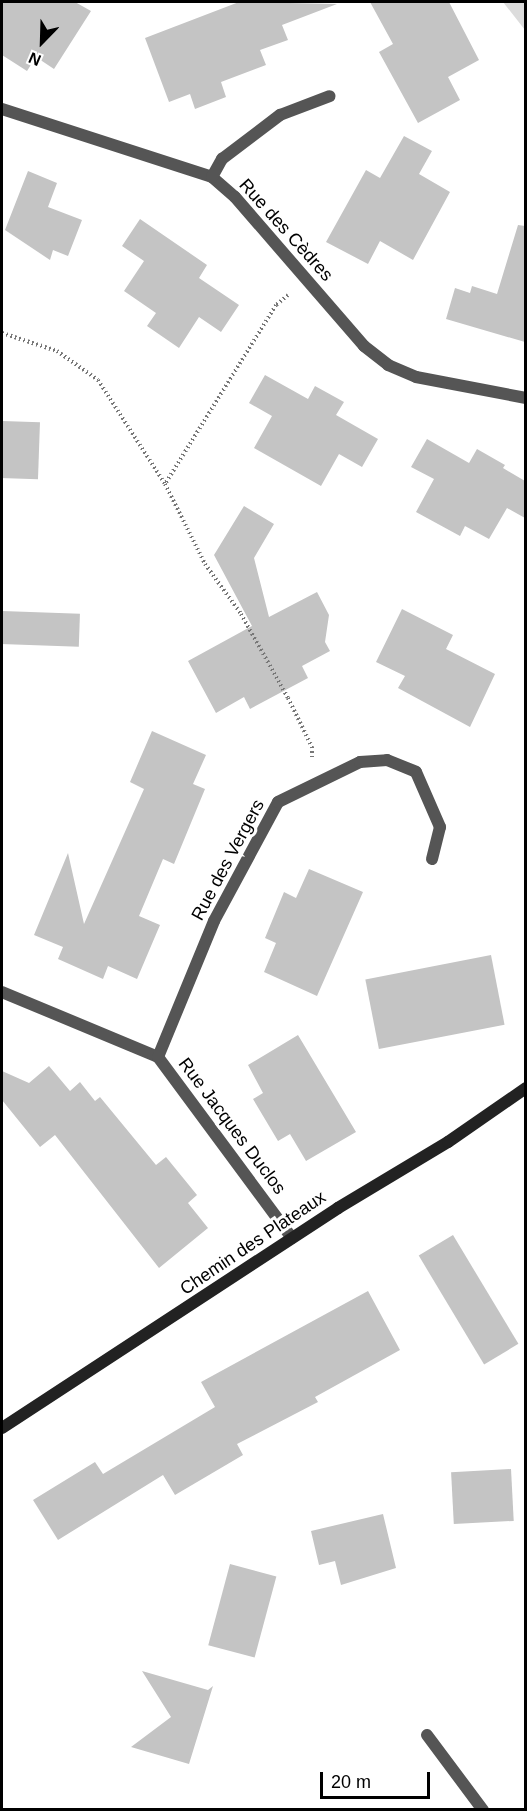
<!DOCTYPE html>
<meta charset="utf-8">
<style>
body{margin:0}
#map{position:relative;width:527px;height:1811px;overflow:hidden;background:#fff;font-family:Helvetica,sans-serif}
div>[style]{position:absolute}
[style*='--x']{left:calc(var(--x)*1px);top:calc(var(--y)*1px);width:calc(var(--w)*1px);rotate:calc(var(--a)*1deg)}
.green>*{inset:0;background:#dcdcdc}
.building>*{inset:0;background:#c4c4c4;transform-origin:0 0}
.path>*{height:4px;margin-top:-2px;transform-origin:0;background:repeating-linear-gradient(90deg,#777 0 1.5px,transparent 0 4.5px)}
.street>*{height:12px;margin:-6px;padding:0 6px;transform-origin:6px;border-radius:6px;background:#555}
.secondary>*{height:12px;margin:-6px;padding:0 6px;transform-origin:6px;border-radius:6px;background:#222}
span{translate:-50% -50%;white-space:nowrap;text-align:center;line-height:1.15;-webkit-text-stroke:6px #fff;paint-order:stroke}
.street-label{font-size:18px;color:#000}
.frame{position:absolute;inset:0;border:3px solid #000;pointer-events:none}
.north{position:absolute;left:12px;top:12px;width:60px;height:60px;-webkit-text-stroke:4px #fff;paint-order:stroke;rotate:203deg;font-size:16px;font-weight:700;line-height:24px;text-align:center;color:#000}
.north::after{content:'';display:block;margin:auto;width:21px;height:27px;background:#000;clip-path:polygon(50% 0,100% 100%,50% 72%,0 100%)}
.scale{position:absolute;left:320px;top:1772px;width:110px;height:27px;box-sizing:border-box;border:3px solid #000;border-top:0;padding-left:8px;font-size:18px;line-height:21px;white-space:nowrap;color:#000;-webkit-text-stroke:4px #fff;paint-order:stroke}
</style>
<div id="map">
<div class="green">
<div style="clip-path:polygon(503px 2px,525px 2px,525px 30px)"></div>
</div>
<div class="building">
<div style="clip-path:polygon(2px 2px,75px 2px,91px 11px,54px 69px,36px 57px,27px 71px,2px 55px)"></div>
<div style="clip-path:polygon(239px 2px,337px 4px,282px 25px,288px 40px,260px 50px,266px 65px,221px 82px,226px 97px,195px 109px,190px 94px,169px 102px,145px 38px)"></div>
<div style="clip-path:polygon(370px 2px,449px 2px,479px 60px,448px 77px,460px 100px,418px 123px,379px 52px,393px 44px)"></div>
<div style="clip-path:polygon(404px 136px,432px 151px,419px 174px,450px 192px,413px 260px,380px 241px,368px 264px,326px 242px,366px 170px,380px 178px)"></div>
<div style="clip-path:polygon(28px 171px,57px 183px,48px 207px,82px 220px,68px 256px,53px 250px,50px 260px,5px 230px)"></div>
<div style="clip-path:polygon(140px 219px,207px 265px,199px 278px,239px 305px,221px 332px,199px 317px,179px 348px,147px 326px,156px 313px,124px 291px,144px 261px,122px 246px)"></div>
<div style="clip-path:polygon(518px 225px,525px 226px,525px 342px,446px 319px,455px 288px,470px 293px,472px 286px,497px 294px)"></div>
<div style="clip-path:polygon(265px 375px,308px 399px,315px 386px,344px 402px,336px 415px,378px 439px,362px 467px,339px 454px,321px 486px,254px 448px,272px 416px,249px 403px)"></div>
<div style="left:2px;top:421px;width:38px;height:57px;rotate:2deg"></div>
<div style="clip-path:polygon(427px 439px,469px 463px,477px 449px,505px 465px,503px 468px,525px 481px,525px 518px,507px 508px,489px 539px,465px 526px,460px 536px,416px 512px,434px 479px,411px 467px)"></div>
<div style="clip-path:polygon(244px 506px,274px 524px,254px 558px,269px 617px,317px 592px,329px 615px,325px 642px,330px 651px,302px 666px,308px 678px,250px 709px,244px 697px,216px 713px,188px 661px,252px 626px,214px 555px)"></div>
<div style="clip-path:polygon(402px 609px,453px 635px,446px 649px,495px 674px,470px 727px,398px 688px,405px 676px,376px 662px)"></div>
<div style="left:2px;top:611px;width:78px;height:33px;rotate:2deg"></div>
<div style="clip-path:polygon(152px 731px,206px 755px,193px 784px,205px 789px,174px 864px,163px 859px,139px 916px,160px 925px,137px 979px,108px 966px,103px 979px,58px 959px,63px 947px,34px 935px,68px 853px,84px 924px,144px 789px,130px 782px)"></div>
<div style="clip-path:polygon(309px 869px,363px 892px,317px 996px,264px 972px,276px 943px,265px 938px,284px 892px,296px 898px)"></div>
<div style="left:491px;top:955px;width:71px;height:128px;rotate:79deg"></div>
<div style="clip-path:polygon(298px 1035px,356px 1132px,306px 1161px,290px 1134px,278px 1141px,253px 1099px,263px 1093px,248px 1065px)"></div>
<div style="clip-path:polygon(49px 1066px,70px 1091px,80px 1082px,95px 1101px,100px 1097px,156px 1165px,166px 1157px,197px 1195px,188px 1203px,208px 1228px,159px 1268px,55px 1135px,40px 1147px,2px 1100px,2px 1071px,29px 1083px)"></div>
<div style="left:453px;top:1235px;width:127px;height:40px;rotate:59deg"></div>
<div style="clip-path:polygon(368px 1291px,400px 1350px,315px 1397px,318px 1402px,237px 1444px,243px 1455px,175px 1495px,163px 1475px,58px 1540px,33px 1500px,95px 1462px,103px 1474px,215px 1407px,201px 1382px)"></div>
<div style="left:511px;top:1469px;width:52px;height:60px;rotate:87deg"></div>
<div style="clip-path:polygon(383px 1514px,396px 1568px,341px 1585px,335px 1561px,319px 1565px,311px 1531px)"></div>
<div style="left:230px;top:1564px;width:48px;height:84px;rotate:15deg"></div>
<div style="clip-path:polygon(142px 1671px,208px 1690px,213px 1686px,189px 1764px,131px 1747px,171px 1717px)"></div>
</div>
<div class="path">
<div style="--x:288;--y:295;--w:16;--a:140"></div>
<div style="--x:276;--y:305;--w:211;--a:121.8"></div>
<div style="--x:165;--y:484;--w:89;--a:63.4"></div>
<div style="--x:205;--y:564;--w:62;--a:54.2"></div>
<div style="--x:241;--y:614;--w:96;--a:60.8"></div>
<div style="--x:288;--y:698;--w:55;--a:63.9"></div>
<div style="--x:312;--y:747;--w:11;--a:90"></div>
<div style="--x:2;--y:333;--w:58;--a:18.1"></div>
<div style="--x:57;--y:351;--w:50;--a:35.3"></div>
<div style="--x:98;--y:380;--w:124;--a:57.2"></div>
</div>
<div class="street">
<div style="--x:2;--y:109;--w:221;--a:17.9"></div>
<div style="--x:212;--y:177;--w:30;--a:41"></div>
<div style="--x:235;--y:197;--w:197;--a:49.1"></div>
<div style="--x:364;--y:346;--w:31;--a:38"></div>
<div style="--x:388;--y:365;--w:30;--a:23"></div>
<div style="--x:416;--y:377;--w:112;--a:10.8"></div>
<div style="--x:212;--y:177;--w:21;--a:-61"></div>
<div style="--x:222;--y:159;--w:73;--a:-37.2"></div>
<div style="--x:280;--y:115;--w:53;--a:-20.8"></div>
<div style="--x:2;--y:992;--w:169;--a:22.6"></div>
<div style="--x:158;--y:1057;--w:225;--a:53.5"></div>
<div style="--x:158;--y:1057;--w:147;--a:-67.6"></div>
<div style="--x:214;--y:921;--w:135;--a:-61.7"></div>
<div style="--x:278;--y:802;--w:91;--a:-26"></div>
<div style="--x:360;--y:762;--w:27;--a:-4"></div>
<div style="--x:387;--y:760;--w:31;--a:22"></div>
<div style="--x:416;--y:772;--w:60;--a:66.4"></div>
<div style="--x:440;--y:827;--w:33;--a:104"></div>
<div style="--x:427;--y:1735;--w:94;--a:53.3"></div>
</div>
<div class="secondary">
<div style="--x:2;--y:1428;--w:402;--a:-33.2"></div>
<div style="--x:338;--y:1208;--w:128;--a:-31"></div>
<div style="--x:448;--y:1142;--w:95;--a:-34.7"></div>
</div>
<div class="street-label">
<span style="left:286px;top:230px;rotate:48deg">Rue des Cèdres</span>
<span style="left:228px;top:860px;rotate:-62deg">Rue des Vergers</span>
<span style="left:232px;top:1126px;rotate:53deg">Rue Jacques Duclos</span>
<span style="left:253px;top:1243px;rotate:-34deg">Chemin des Plateaux</span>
</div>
<div class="frame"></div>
<div class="north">N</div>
<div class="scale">20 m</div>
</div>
